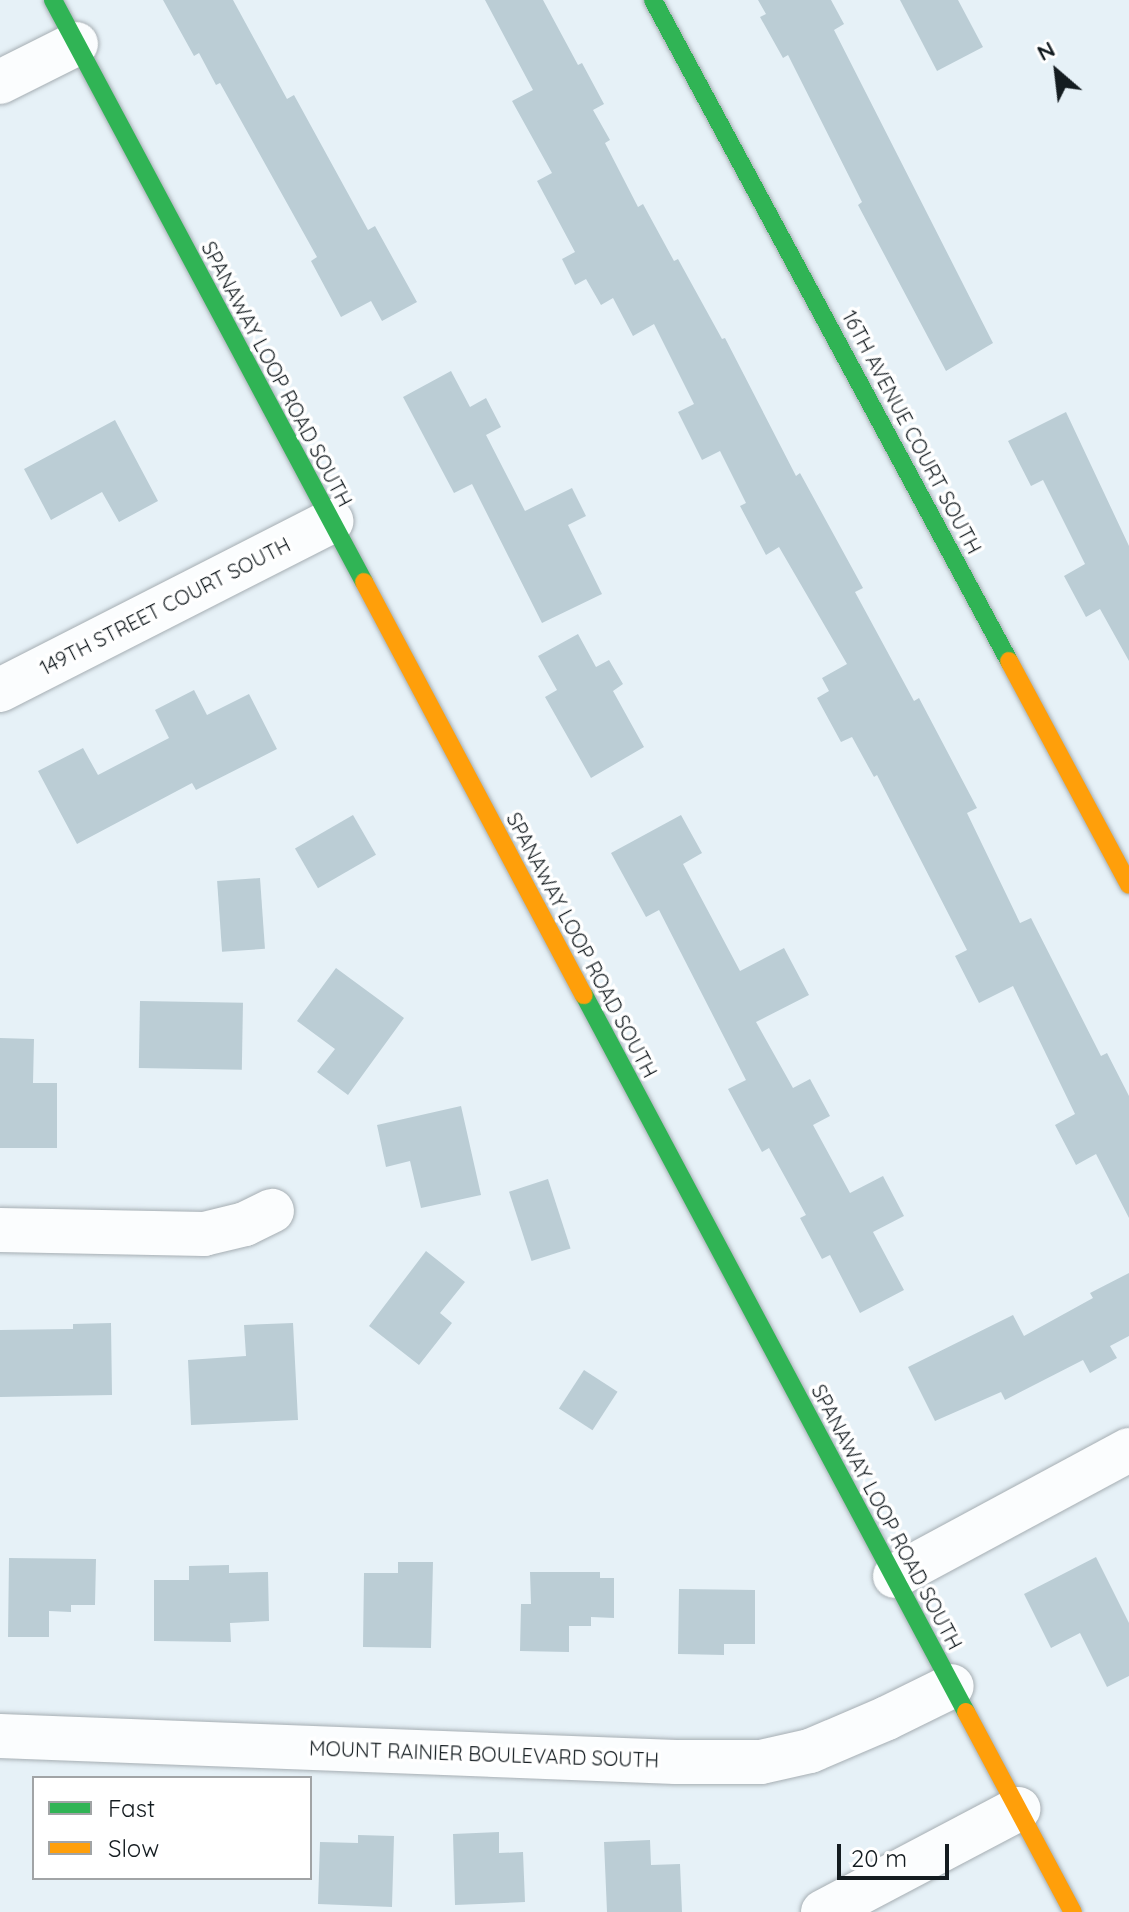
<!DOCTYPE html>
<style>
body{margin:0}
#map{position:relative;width:1129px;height:1912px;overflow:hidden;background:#e6f1f7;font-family:Quicksand,sans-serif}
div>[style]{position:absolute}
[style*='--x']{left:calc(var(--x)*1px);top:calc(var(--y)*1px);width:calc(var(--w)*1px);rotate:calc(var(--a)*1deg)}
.building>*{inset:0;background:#bbcdd5;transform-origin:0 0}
.roads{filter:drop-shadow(0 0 2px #a6aeb3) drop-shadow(0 0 2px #a6aeb3)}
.street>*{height:44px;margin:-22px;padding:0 22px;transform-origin:22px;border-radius:22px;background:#fbfdfe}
.fast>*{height:18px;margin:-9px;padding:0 9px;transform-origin:9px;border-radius:9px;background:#30b455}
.slow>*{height:18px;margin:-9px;padding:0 9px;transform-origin:9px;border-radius:9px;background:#ff9f0a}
span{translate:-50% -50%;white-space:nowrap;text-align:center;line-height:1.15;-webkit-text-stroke:7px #fff;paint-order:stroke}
.street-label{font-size:20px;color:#141c20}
.legend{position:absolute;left:32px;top:1776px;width:280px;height:104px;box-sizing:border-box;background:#fff;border:2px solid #a1a4a6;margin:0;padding:10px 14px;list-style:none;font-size:24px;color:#141c20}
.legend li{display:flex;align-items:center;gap:16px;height:40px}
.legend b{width:40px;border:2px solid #a1a4a6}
.north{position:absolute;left:1017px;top:32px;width:80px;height:80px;-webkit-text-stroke:6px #fff;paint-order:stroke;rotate:332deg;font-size:22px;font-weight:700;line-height:32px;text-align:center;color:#141c20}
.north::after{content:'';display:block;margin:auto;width:28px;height:36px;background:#141c20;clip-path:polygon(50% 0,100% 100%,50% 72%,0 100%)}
.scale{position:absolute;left:837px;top:1844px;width:112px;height:36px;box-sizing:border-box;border:4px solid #141c20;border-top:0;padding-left:10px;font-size:24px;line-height:28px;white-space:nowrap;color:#141c20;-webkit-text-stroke:6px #fff;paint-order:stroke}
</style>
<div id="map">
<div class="building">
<div style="clip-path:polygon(163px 0,233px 0,287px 99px,294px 95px,368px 230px,375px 226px,417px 302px,382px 321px,371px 301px,341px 317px,311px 261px,317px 257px,220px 83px,216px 85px,199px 53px,194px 56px)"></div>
<div style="clip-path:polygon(485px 0,543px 0,578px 65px,582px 63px,604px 104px,593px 110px,610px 140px,605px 143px,638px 207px,643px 204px,674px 261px,678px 259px,722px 339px,725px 338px,796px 476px,800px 473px,863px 588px,855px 592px,914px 701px,919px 698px,977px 808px,967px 813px,1020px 923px,1031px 918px,1101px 1056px,1107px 1053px,1129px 1096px,1129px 1218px,1096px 1154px,1076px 1165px,1055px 1125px,1075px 1114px,1013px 986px,979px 1003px,955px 956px,967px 950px,877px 775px,874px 777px,852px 737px,841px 742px,817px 698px,829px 691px,822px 678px,847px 664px,779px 547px,766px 555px,740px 506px,746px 503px,720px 451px,702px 460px,678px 412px,694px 404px,654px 324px,633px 336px,613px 298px,601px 305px,586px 279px,575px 285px,562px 259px,575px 252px,537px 181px,552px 173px,512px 101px,533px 90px)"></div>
<div style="clip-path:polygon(758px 0,831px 0,844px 24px,834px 30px,993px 343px,946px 371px,858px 205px,862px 202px,788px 55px,783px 58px,760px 17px,766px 14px)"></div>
<div style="clip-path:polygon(900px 0,958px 0,983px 47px,937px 71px)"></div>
<div style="clip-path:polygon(451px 371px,470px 407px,486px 398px,501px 427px,486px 435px,525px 511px,572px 488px,586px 516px,568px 525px,602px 594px,542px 623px,472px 484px,454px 493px,403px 397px)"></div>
<div style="clip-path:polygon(1066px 412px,1129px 546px,1129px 661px,1100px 609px,1086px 617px,1064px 576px,1085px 564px,1043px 480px,1031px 486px,1008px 441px)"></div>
<div style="clip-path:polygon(115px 420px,158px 501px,119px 522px,102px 492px,51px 520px,24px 469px)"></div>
<div style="clip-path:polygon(578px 634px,596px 667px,609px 660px,623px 684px,613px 691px,644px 747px,591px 778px,545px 697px,557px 690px,538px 656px)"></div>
<div style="clip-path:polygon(194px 690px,207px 715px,249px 694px,277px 749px,196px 790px,192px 783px,77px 844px,38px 771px,83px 748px,98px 775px,169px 738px,155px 710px)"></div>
<div style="left:353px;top:815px;width:46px;height:67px;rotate:60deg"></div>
<div style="clip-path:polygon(681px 815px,702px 853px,683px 864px,740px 971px,784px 948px,809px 995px,756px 1022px,793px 1088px,810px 1079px,830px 1116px,813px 1125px,850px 1193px,883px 1176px,904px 1216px,873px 1232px,904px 1290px,860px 1313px,830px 1255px,822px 1259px,800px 1218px,806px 1215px,769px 1148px,762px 1152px,728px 1089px,746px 1080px,659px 910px,646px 917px,611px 853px)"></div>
<div style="left:260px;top:878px;width:71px;height:43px;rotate:86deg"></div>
<div style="clip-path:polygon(336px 968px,404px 1018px,348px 1095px,317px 1072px,335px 1049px,297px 1021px)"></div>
<div style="left:140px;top:1001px;width:103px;height:67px;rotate:1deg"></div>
<div style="clip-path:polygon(0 1038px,34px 1039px,33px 1083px,57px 1083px,57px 1148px,0 1148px)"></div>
<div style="clip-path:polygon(461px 1106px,481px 1195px,421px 1208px,410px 1161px,386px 1167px,377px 1125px)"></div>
<div style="left:548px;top:1179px;width:73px;height:41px;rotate:72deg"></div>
<div style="clip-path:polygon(426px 1251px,465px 1282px,440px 1313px,452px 1323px,419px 1365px,369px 1326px)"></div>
<div style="clip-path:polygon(1129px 1273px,1129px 1336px,1110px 1346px,1117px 1358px,1090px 1373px,1083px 1360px,1005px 1400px,1001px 1392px,935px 1421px,908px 1367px,1013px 1315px,1024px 1336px,1093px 1298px,1090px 1293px)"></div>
<div style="clip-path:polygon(111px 1323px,112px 1395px,0 1397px,0 1330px,73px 1329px,73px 1324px)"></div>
<div style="clip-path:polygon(293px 1323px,298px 1420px,191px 1425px,188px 1360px,246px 1356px,244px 1325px)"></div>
<div style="left:584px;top:1370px;width:40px;height:46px;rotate:33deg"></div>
<div style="clip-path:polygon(1096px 1557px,1129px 1623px,1129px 1676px,1107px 1687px,1080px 1633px,1051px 1648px,1024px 1594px)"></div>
<div style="clip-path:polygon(9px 1558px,96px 1559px,95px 1605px,71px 1605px,71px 1612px,49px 1611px,49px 1637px,8px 1637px)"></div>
<div style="clip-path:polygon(398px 1562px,433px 1562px,431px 1648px,363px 1647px,364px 1573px,398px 1573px)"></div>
<div style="clip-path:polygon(229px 1565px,229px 1573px,268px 1572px,269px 1621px,230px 1623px,231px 1642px,154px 1641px,154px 1580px,189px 1580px,189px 1566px)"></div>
<div style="clip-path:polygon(530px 1572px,600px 1572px,600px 1578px,614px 1578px,614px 1618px,591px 1617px,591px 1626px,569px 1626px,569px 1652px,520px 1651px,521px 1604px,531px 1604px)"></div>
<div style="clip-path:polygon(679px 1589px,755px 1590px,755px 1644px,724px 1644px,724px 1655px,678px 1654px)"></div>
<div style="clip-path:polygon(499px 1832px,499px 1853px,523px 1852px,525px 1902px,455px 1905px,453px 1834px)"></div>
<div style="clip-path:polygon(358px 1835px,394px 1836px,392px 1907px,318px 1904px,320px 1842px,358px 1843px)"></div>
<div style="clip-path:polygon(650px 1840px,651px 1865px,680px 1864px,682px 1912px,607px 1912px,604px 1842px)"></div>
</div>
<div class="roads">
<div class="street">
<div style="--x:0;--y:82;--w:85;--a:-26.6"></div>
<div style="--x:0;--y:690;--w:372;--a:-27"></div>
<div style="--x:0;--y:1230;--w:204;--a:1.1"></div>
<div style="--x:204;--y:1234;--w:42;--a:-13.7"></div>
<div style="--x:245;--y:1224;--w:30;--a:-26"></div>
<div style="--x:895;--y:1576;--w:266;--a:-28.3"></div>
<div style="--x:0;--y:1736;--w:676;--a:2.2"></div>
<div style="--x:676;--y:1762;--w:85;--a:0"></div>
<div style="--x:761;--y:1762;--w:50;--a:-12.7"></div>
<div style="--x:810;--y:1751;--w:84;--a:-23.2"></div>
<div style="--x:887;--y:1718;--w:72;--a:-26.2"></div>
<div style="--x:823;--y:1912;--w:221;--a:-27.8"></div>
</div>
<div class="fast">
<div style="--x:53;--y:0;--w:660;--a:61.88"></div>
<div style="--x:653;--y:0;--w:751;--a:61.69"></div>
<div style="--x:584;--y:995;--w:812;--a:61.95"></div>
</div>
<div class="slow">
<div style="--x:364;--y:582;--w:468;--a:62"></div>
<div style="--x:1009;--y:661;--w:254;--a:61.8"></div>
<div style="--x:966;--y:1712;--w:227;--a:61.9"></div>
</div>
</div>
<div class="street-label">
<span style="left:277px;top:374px;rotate:62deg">SPANAWAY LOOP ROAD SOUTH</span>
<span style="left:912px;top:432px;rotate:62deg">16TH AVENUE COURT SOUTH</span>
<span style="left:165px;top:606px;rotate:-27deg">149TH STREET COURT SOUTH</span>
<span style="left:582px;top:945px;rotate:62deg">SPANAWAY LOOP ROAD SOUTH</span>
<span style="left:887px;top:1517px;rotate:62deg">SPANAWAY LOOP ROAD SOUTH</span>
<span style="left:484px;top:1754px;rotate:2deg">MOUNT RAINIER BOULEVARD SOUTH</span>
</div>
<ul class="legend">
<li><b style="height:10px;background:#30b455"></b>Fast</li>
<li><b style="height:10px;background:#ff9f0a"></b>Slow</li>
</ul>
<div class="north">N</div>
<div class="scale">20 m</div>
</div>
